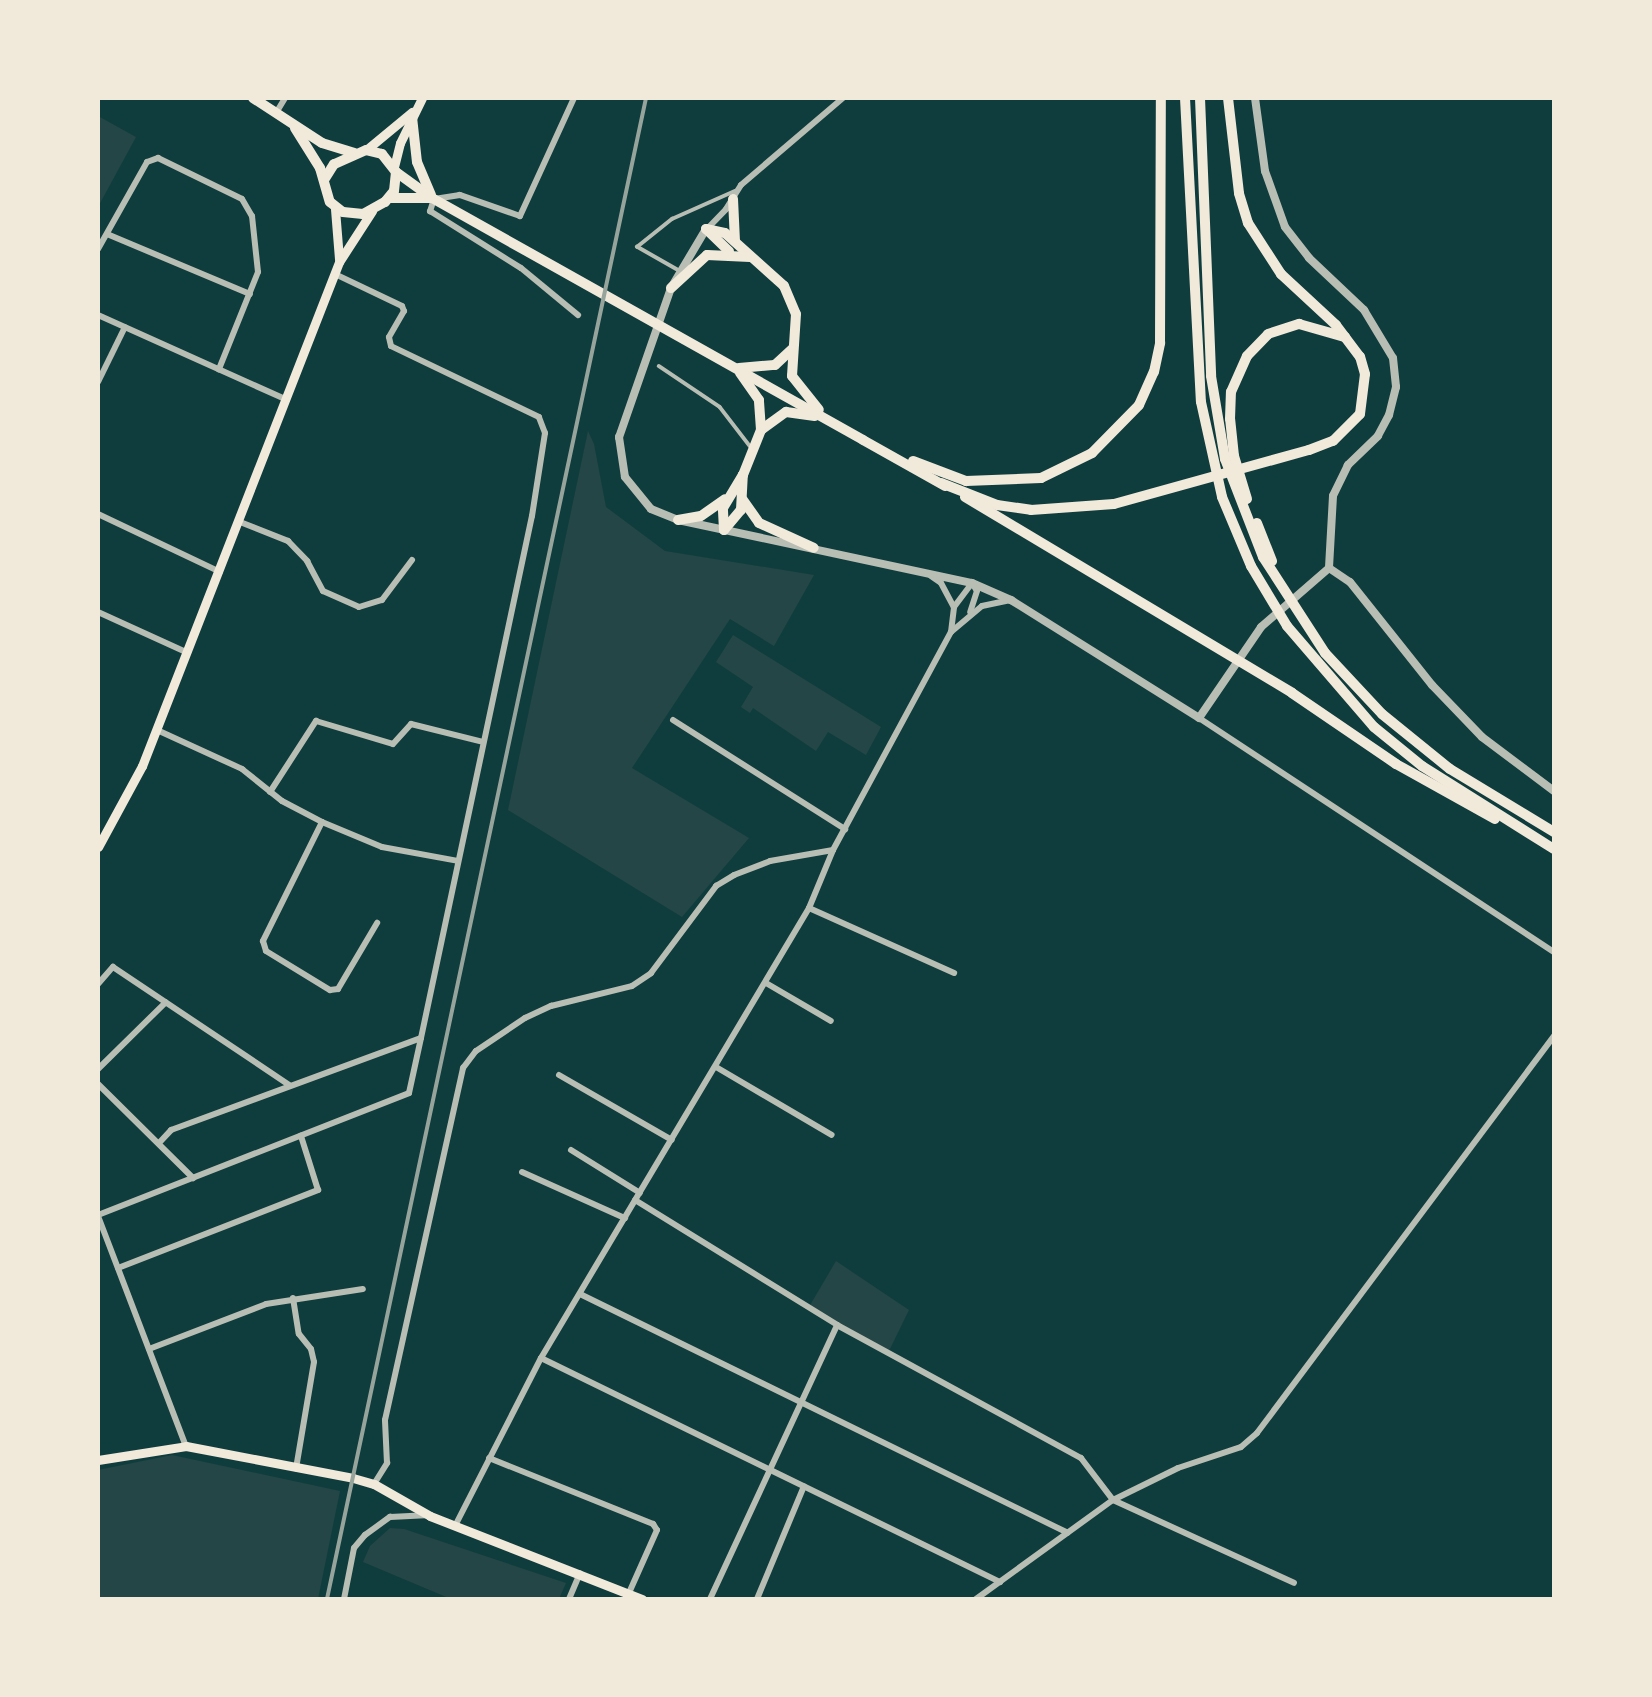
<!DOCTYPE html>
<style>
body{margin:0}
#map{position:relative;width:1652px;height:1697px;overflow:hidden;background:#0f3d3e;font-family:"DM Sans",sans-serif}
div>[style]{position:absolute}
[style*='--x']{left:calc(var(--x)*1px);top:calc(var(--y)*1px);width:calc(var(--w)*1px);rotate:calc(var(--a)*1deg)}
.green>*{inset:0;background:#244646}
.service>*{height:3.5px;margin:-1.75px;padding:0 1.75px;transform-origin:1.75px;border-radius:1.75px;background:#b8beb3}
.minor>*{height:6px;margin:-3px;padding:0 3px;transform-origin:3px;border-radius:3px;background:#b8beb3}
.tertiary>*{height:8px;margin:-4px;padding:0 4px;transform-origin:4px;border-radius:4px;background:#b8beb3}
.secondary>*{height:9px;margin:-4.5px;padding:0 4.5px;transform-origin:4.5px;border-radius:4.5px;background:#f1e9da}
.primary>*{height:10px;margin:-5px;padding:0 5px;transform-origin:5px;border-radius:5px;background:#f1e9da}
.trunk>*{height:10px;margin:-5px;padding:0 5px;transform-origin:5px;border-radius:5px;background:#f1e9da}
.rail>*{height:3.5px;margin:-1.75px;padding:0 1.75px;transform-origin:1.75px;border-radius:1.75px;background:#97a49c}
span{translate:-50% -50%;white-space:nowrap;text-align:center;line-height:1.15;-webkit-text-stroke:7px #f1e9da;paint-order:stroke}
.frame{position:absolute;inset:0;border:100px solid #f1e9da;pointer-events:none}
</style>
<div id="map">
<div class="green">
<div style="clip-path:polygon(98px 116px,136px 137px,98px 207px)"></div>
<div style="clip-path:polygon(588px 431px,594px 444px,606px 507px,665px 551px,814px 575px,774px 646px,730px 619px,632px 768px,749px 838px,682px 917px,508px 810px)"></div>
<div style="clip-path:polygon(733px 635px,881px 727px,866px 755px,828px 732px,816px 751px,753px 708px,750px 713px,741px 707px,753px 687px,716px 662px)"></div>
<div style="clip-path:polygon(836px 1261px,909px 1310px,888px 1353px,809px 1307px)"></div>
<div style="clip-path:polygon(172px 1455px,340px 1491px,318px 1599px,98px 1599px,98px 1470px)"></div>
<div style="clip-path:polygon(390px 1528px,404px 1529px,566px 1583px,559px 1599px,451px 1599px,363px 1562px,370px 1546px)"></div>
</div>
<div class="service">
<div style="--x:679;--y:271;--w:48;--a:-150.3"></div>
<div style="--x:637;--y:247;--w:45;--a:-38.7"></div>
<div style="--x:672;--y:219;--w:69;--a:-24"></div>
<div style="--x:659;--y:366;--w:73;--a:33.9"></div>
<div style="--x:720;--y:407;--w:49;--a:52.4"></div>
</div>
<div class="minor">
<div style="--x:574;--y:98;--w:130;--a:114.6"></div>
<div style="--x:520;--y:216;--w:64;--a:-160.7"></div>
<div style="--x:460;--y:195;--w:26;--a:171"></div>
<div style="--x:434;--y:199;--w:13;--a:108"></div>
<div style="--x:430;--y:211;--w:107;--a:32.1"></div>
<div style="--x:521;--y:268;--w:74;--a:39.5"></div>
<div style="--x:276;--y:113;--w:17;--a:-59"></div>
<div style="--x:707;--y:229;--w:28;--a:-46"></div>
<div style="--x:726;--y:209;--w:28;--a:-58"></div>
<div style="--x:741;--y:185;--w:134;--a:-40.5"></div>
<div style="--x:107;--y:234;--w:155;--a:22.8"></div>
<div style="--x:98;--y:249;--w:100;--a:-60.6"></div>
<div style="--x:147;--y:162;--w:12;--a:-20"></div>
<div style="--x:158;--y:158;--w:93;--a:26"></div>
<div style="--x:242;--y:199;--w:20;--a:60"></div>
<div style="--x:252;--y:216;--w:56;--a:83.9"></div>
<div style="--x:258;--y:272;--w:105;--a:111.9"></div>
<div style="--x:98;--y:315;--w:207;--a:24.2"></div>
<div style="--x:98;--y:382;--w:61;--a:-63.9"></div>
<div style="--x:98;--y:514;--w:135;--a:25.4"></div>
<div style="--x:240;--y:522;--w:52;--a:21.6"></div>
<div style="--x:288;--y:541;--w:28;--a:46"></div>
<div style="--x:307;--y:561;--w:34;--a:62"></div>
<div style="--x:323;--y:591;--w:39;--a:24"></div>
<div style="--x:359;--y:607;--w:24;--a:-17"></div>
<div style="--x:382;--y:600;--w:50;--a:-53.1"></div>
<div style="--x:931;--y:576;--w:12;--a:35"></div>
<div style="--x:941;--y:583;--w:27;--a:62"></div>
<div style="--x:98;--y:612;--w:99;--a:24.5"></div>
<div style="--x:951;--y:632;--w:25;--a:-83"></div>
<div style="--x:954;--y:607;--w:30;--a:-53"></div>
<div style="--x:972;--y:583;--w:9;--a:58"></div>
<div style="--x:977;--y:591;--w:22;--a:108"></div>
<div style="--x:1199;--y:718;--w:425;--a:33.4"></div>
<div style="--x:673;--y:720;--w:204;--a:32.4"></div>
<div style="--x:157;--y:730;--w:94;--a:24.6"></div>
<div style="--x:242;--y:769;--w:51;--a:38.7"></div>
<div style="--x:282;--y:801;--w:45;--a:27.7"></div>
<div style="--x:322;--y:822;--w:65;--a:22.6"></div>
<div style="--x:382;--y:847;--w:77;--a:10.4"></div>
<div style="--x:270;--y:792;--w:85;--a:-57.1"></div>
<div style="--x:316;--y:721;--w:80;--a:16.6"></div>
<div style="--x:393;--y:744;--w:27;--a:-48"></div>
<div style="--x:411;--y:724;--w:74;--a:14"></div>
<div style="--x:322;--y:822;--w:133;--a:116.4"></div>
<div style="--x:263;--y:941;--w:10;--a:73"></div>
<div style="--x:266;--y:951;--w:75;--a:31.4"></div>
<div style="--x:330;--y:990;--w:8;--a:-7"></div>
<div style="--x:338;--y:989;--w:77;--a:-59.4"></div>
<div style="--x:809;--y:908;--w:159;--a:24.1"></div>
<div style="--x:766;--y:983;--w:75;--a:30.3"></div>
<div style="--x:98;--y:984;--w:23;--a:-49"></div>
<div style="--x:113;--y:967;--w:212;--a:33.8"></div>
<div style="--x:716;--y:1067;--w:134;--a:30.4"></div>
<div style="--x:98;--y:1069;--w:95;--a:-44.6"></div>
<div style="--x:559;--y:1075;--w:130;--a:29.9"></div>
<div style="--x:98;--y:1084;--w:134;--a:44.7"></div>
<div style="--x:159;--y:1143;--w:18;--a:-47"></div>
<div style="--x:171;--y:1130;--w:266;--a:-20.2"></div>
<div style="--x:421;--y:1038;--w:534;--a:-78"></div>
<div style="--x:532;--y:516;--w:84;--a:-81.1"></div>
<div style="--x:545;--y:433;--w:17;--a:-111"></div>
<div style="--x:539;--y:417;--w:164;--a:-154.4"></div>
<div style="--x:391;--y:346;--w:9;--a:-103"></div>
<div style="--x:389;--y:337;--w:30;--a:-60"></div>
<div style="--x:404;--y:311;--w:5;--a:-112"></div>
<div style="--x:402;--y:306;--w:74;--a:-154.5"></div>
<div style="--x:571;--y:1150;--w:81;--a:31.9"></div>
<div style="--x:522;--y:1172;--w:113;--a:24.1"></div>
<div style="--x:635;--y:1200;--w:238;--a:31.7"></div>
<div style="--x:837;--y:1325;--w:278;--a:28.6"></div>
<div style="--x:1081;--y:1458;--w:53;--a:52.7"></div>
<div style="--x:1113;--y:1500;--w:199;--a:24.6"></div>
<div style="--x:98;--y:1215;--w:334;--a:-21.4"></div>
<div style="--x:409;--y:1093;--w:56;--a:-77.7"></div>
<div style="--x:98;--y:1216;--w:246;--a:69.1"></div>
<div style="--x:118;--y:1268;--w:215;--a:-21.3"></div>
<div style="--x:318;--y:1190;--w:57;--a:-107.5"></div>
<div style="--x:580;--y:1294;--w:543;--a:26.09"></div>
<div style="--x:293;--y:1298;--w:36;--a:81"></div>
<div style="--x:299;--y:1334;--w:19;--a:51"></div>
<div style="--x:311;--y:1349;--w:13;--a:77"></div>
<div style="--x:314;--y:1362;--w:108;--a:99.6"></div>
<div style="--x:149;--y:1349;--w:125;--a:-21"></div>
<div style="--x:266;--y:1304;--w:98;--a:-8.8"></div>
<div style="--x:541;--y:1358;--w:511;--a:26.01"></div>
<div style="--x:489;--y:1458;--w:177;--a:21.9"></div>
<div style="--x:653;--y:1524;--w:7;--a:56"></div>
<div style="--x:657;--y:1530;--w:69;--a:114"></div>
<div style="--x:374;--y:1484;--w:25;--a:-58"></div>
<div style="--x:387;--y:1463;--w:43;--a:-92.7"></div>
<div style="--x:385;--y:1420;--w:361;--a:-77.5"></div>
<div style="--x:463;--y:1068;--w:21;--a:-53"></div>
<div style="--x:476;--y:1051;--w:59;--a:-34"></div>
<div style="--x:525;--y:1018;--w:29;--a:-25"></div>
<div style="--x:551;--y:1006;--w:83;--a:-13.9"></div>
<div style="--x:632;--y:986;--w:23;--a:-34"></div>
<div style="--x:651;--y:973;--w:109;--a:-53.2"></div>
<div style="--x:716;--y:886;--w:21;--a:-31"></div>
<div style="--x:734;--y:875;--w:39;--a:-21"></div>
<div style="--x:770;--y:861;--w:64;--a:-9.9"></div>
<div style="--x:456;--y:1524;--w:186;--a:-62.9"></div>
<div style="--x:541;--y:1358;--w:524;--a:-59.22"></div>
<div style="--x:809;--y:908;--w:63;--a:-67.5"></div>
<div style="--x:833;--y:850;--w:248;--a:-61.6"></div>
<div style="--x:951;--y:632;--w:40;--a:-40"></div>
<div style="--x:982;--y:606;--w:29;--a:-12"></div>
<div style="--x:344;--y:1599;--w:52;--a:-78.9"></div>
<div style="--x:354;--y:1548;--w:17;--a:-50"></div>
<div style="--x:365;--y:1535;--w:31;--a:-36"></div>
<div style="--x:390;--y:1517;--w:35;--a:-3"></div>
<div style="--x:569;--y:1599;--w:28;--a:-67"></div>
<div style="--x:710;--y:1599;--w:302;--a:-65.1"></div>
<div style="--x:757;--y:1599;--w:122;--a:-67.4"></div>
<div style="--x:976;--y:1599;--w:169;--a:-35.9"></div>
<div style="--x:1113;--y:1500;--w:72;--a:-26.2"></div>
<div style="--x:1178;--y:1468;--w:66;--a:-18.4"></div>
<div style="--x:1241;--y:1447;--w:21;--a:-41"></div>
<div style="--x:1257;--y:1433;--w:496;--a:-53.2"></div>
</div>
<div class="tertiary">
<div style="--x:1255;--y:98;--w:74;--a:82.2"></div>
<div style="--x:1265;--y:171;--w:59;--a:70.3"></div>
<div style="--x:1285;--y:227;--w:39;--a:52"></div>
<div style="--x:1309;--y:258;--w:76;--a:43.4"></div>
<div style="--x:1364;--y:310;--w:56;--a:58.9"></div>
<div style="--x:1393;--y:358;--w:29;--a:84"></div>
<div style="--x:1396;--y:387;--w:29;--a:104"></div>
<div style="--x:1389;--y:415;--w:24;--a:118"></div>
<div style="--x:1378;--y:436;--w:42;--a:136"></div>
<div style="--x:1348;--y:465;--w:34;--a:116"></div>
<div style="--x:1333;--y:496;--w:72;--a:93.2"></div>
<div style="--x:706;--y:229;--w:69;--a:120.7"></div>
<div style="--x:671;--y:288;--w:158;--a:109.2"></div>
<div style="--x:619;--y:437;--w:40;--a:81.5"></div>
<div style="--x:625;--y:477;--w:41;--a:50.9"></div>
<div style="--x:651;--y:509;--w:29;--a:22"></div>
<div style="--x:678;--y:520;--w:301;--a:12.1"></div>
<div style="--x:972;--y:583;--w:43;--a:23.6"></div>
<div style="--x:1011;--y:600;--w:222;--a:32.1"></div>
<div style="--x:1199;--y:718;--w:110;--a:-55.7"></div>
<div style="--x:1261;--y:627;--w:90;--a:-40.9"></div>
<div style="--x:1329;--y:568;--w:25;--a:34"></div>
<div style="--x:1350;--y:582;--w:132;--a:51.5"></div>
<div style="--x:1432;--y:685;--w:72;--a:46.1"></div>
<div style="--x:1482;--y:737;--w:90;--a:36.9"></div>
</div>
<div class="secondary">
<div style="--x:366;--y:150;--w:60;--a:-39.6"></div>
<div style="--x:394;--y:167;--w:25;--a:-76"></div>
<div style="--x:400;--y:143;--w:50;--a:-63.9"></div>
<div style="--x:335;--y:209;--w:50;--a:85.4"></div>
<div style="--x:98;--y:847;--w:92;--a:-61.5"></div>
<div style="--x:142;--y:766;--w:541;--a:-68.65"></div>
<div style="--x:339;--y:262;--w:61;--a:-57.1"></div>
<div style="--x:98;--y:1460;--w:89;--a:-9"></div>
<div style="--x:186;--y:1446;--w:170;--a:10.8"></div>
<div style="--x:353;--y:1478;--w:22;--a:16"></div>
<div style="--x:374;--y:1484;--w:64;--a:29.7"></div>
<div style="--x:430;--y:1516;--w:228;--a:21.4"></div>
</div>
<div class="primary">
<div style="--x:253;--y:98;--w:82;--a:33.1"></div>
<div style="--x:322;--y:143;--w:34;--a:17"></div>
<div style="--x:412;--y:117;--w:45;--a:83.7"></div>
<div style="--x:417;--y:162;--w:36;--a:67"></div>
<div style="--x:295;--y:128;--w:47;--a:58"></div>
<div style="--x:320;--y:168;--w:35;--a:74"></div>
<div style="--x:330;--y:202;--w:16;--a:38"></div>
<div style="--x:343;--y:212;--w:20;--a:6"></div>
<div style="--x:363;--y:214;--w:25;--a:-29"></div>
<div style="--x:385;--y:202;--w:14;--a:-51"></div>
<div style="--x:394;--y:191;--w:19;--a:-84"></div>
<div style="--x:396;--y:172;--w:23;--a:-128"></div>
<div style="--x:382;--y:154;--w:16;--a:-166"></div>
<div style="--x:366;--y:150;--w:35;--a:156"></div>
<div style="--x:334;--y:164;--w:19;--a:122"></div>
<div style="--x:396;--y:172;--w:44;--a:35.8"></div>
<div style="--x:432;--y:198;--w:494;--a:29.3"></div>
<div style="--x:389;--y:198;--w:42;--a:0"></div>
<div style="--x:733;--y:199;--w:42;--a:87.3"></div>
<div style="--x:706;--y:229;--w:19;--a:12"></div>
<div style="--x:725;--y:233;--w:79;--a:41.9"></div>
<div style="--x:784;--y:286;--w:30;--a:67"></div>
<div style="--x:796;--y:314;--w:62;--a:93.7"></div>
<div style="--x:792;--y:376;--w:43;--a:51.5"></div>
<div style="--x:706;--y:229;--w:32;--a:44"></div>
<div style="--x:671;--y:288;--w:49;--a:-42.5"></div>
<div style="--x:707;--y:255;--w:43;--a:2.7"></div>
<div style="--x:739;--y:368;--w:36;--a:-5"></div>
<div style="--x:775;--y:365;--w:23;--a:-43"></div>
<div style="--x:761;--y:430;--w:31;--a:-36"></div>
<div style="--x:786;--y:412;--w:29;--a:8"></div>
<div style="--x:743;--y:500;--w:28;--a:55"></div>
<div style="--x:759;--y:523;--w:60;--a:24.4"></div>
<div style="--x:678;--y:520;--w:23;--a:-10"></div>
<div style="--x:701;--y:516;--w:29;--a:-35"></div>
<div style="--x:724;--y:530;--w:26;--a:-50"></div>
<div style="--x:741;--y:510;--w:35;--a:-87"></div>
<div style="--x:743;--y:475;--w:48;--a:-68.2"></div>
<div style="--x:761;--y:430;--w:30;--a:-94"></div>
<div style="--x:759;--y:400;--w:33;--a:-125"></div>
<div style="--x:724;--y:530;--w:22;--a:-93"></div>
<div style="--x:723;--y:508;--w:39;--a:-59"></div>
</div>
<div class="trunk">
<div style="--x:1185;--y:98;--w:304;--a:87"></div>
<div style="--x:1201;--y:402;--w:97;--a:77.5"></div>
<div style="--x:1222;--y:497;--w:75;--a:67.2"></div>
<div style="--x:1251;--y:566;--w:70;--a:59"></div>
<div style="--x:1287;--y:626;--w:133;--a:49.3"></div>
<div style="--x:1374;--y:727;--w:62;--a:39.1"></div>
<div style="--x:1422;--y:766;--w:156;--a:32.2"></div>
<div style="--x:1200;--y:98;--w:278;--a:87.7"></div>
<div style="--x:1211;--y:376;--w:84;--a:80.4"></div>
<div style="--x:1225;--y:459;--w:105;--a:68.8"></div>
<div style="--x:1263;--y:557;--w:114;--a:57.1"></div>
<div style="--x:1325;--y:653;--w:83;--a:46.9"></div>
<div style="--x:1382;--y:714;--w:87;--a:39"></div>
<div style="--x:1450;--y:769;--w:122;--a:31.2"></div>
<div style="--x:863;--y:440;--w:94;--a:29.3"></div>
<div style="--x:913;--y:461;--w:57;--a:20.7"></div>
<div style="--x:966;--y:481;--w:75;--a:-2.3"></div>
<div style="--x:1041;--y:478;--w:57;--a:-26.1"></div>
<div style="--x:1092;--y:453;--w:67;--a:-45.6"></div>
<div style="--x:1139;--y:405;--w:36;--a:-66"></div>
<div style="--x:1154;--y:372;--w:30;--a:-78"></div>
<div style="--x:1160;--y:343;--w:245;--a:-89.8"></div>
<div style="--x:941;--y:483;--w:60;--a:21.4"></div>
<div style="--x:997;--y:505;--w:34;--a:8"></div>
<div style="--x:1031;--y:510;--w:83;--a:-4.1"></div>
<div style="--x:1114;--y:504;--w:202;--a:-15.5"></div>
<div style="--x:1309;--y:450;--w:26;--a:-21"></div>
<div style="--x:1333;--y:441;--w:38;--a:-45"></div>
<div style="--x:1360;--y:414;--w:40;--a:-82.9"></div>
<div style="--x:1365;--y:374;--w:18;--a:-106"></div>
<div style="--x:1360;--y:357;--w:40;--a:-127"></div>
<div style="--x:1336;--y:325;--w:75;--a:-137.2"></div>
<div style="--x:1281;--y:274;--w:61;--a:-122.9"></div>
<div style="--x:1248;--y:223;--w:31;--a:-107"></div>
<div style="--x:1239;--y:193;--w:96;--a:-96.6"></div>
<div style="--x:965;--y:497;--w:381;--a:30.9"></div>
<div style="--x:1292;--y:693;--w:126;--a:34.3"></div>
<div style="--x:1396;--y:764;--w:113;--a:29.1"></div>
<div style="--x:1247;--y:499;--w:45;--a:-106.8"></div>
<div style="--x:1234;--y:456;--w:37;--a:-96"></div>
<div style="--x:1230;--y:419;--w:27;--a:-88"></div>
<div style="--x:1231;--y:392;--w:39;--a:-66"></div>
<div style="--x:1247;--y:356;--w:30;--a:-46"></div>
<div style="--x:1268;--y:334;--w:33;--a:-18"></div>
<div style="--x:1299;--y:324;--w:48;--a:15.8"></div>
<div style="--x:1257;--y:523;--w:41;--a:68.5"></div>
</div>
<div class="rail">
<div style="--x:327;--y:1599;--w:1535;--a:-78"></div>
</div>
<div class="frame"></div>
</div>
